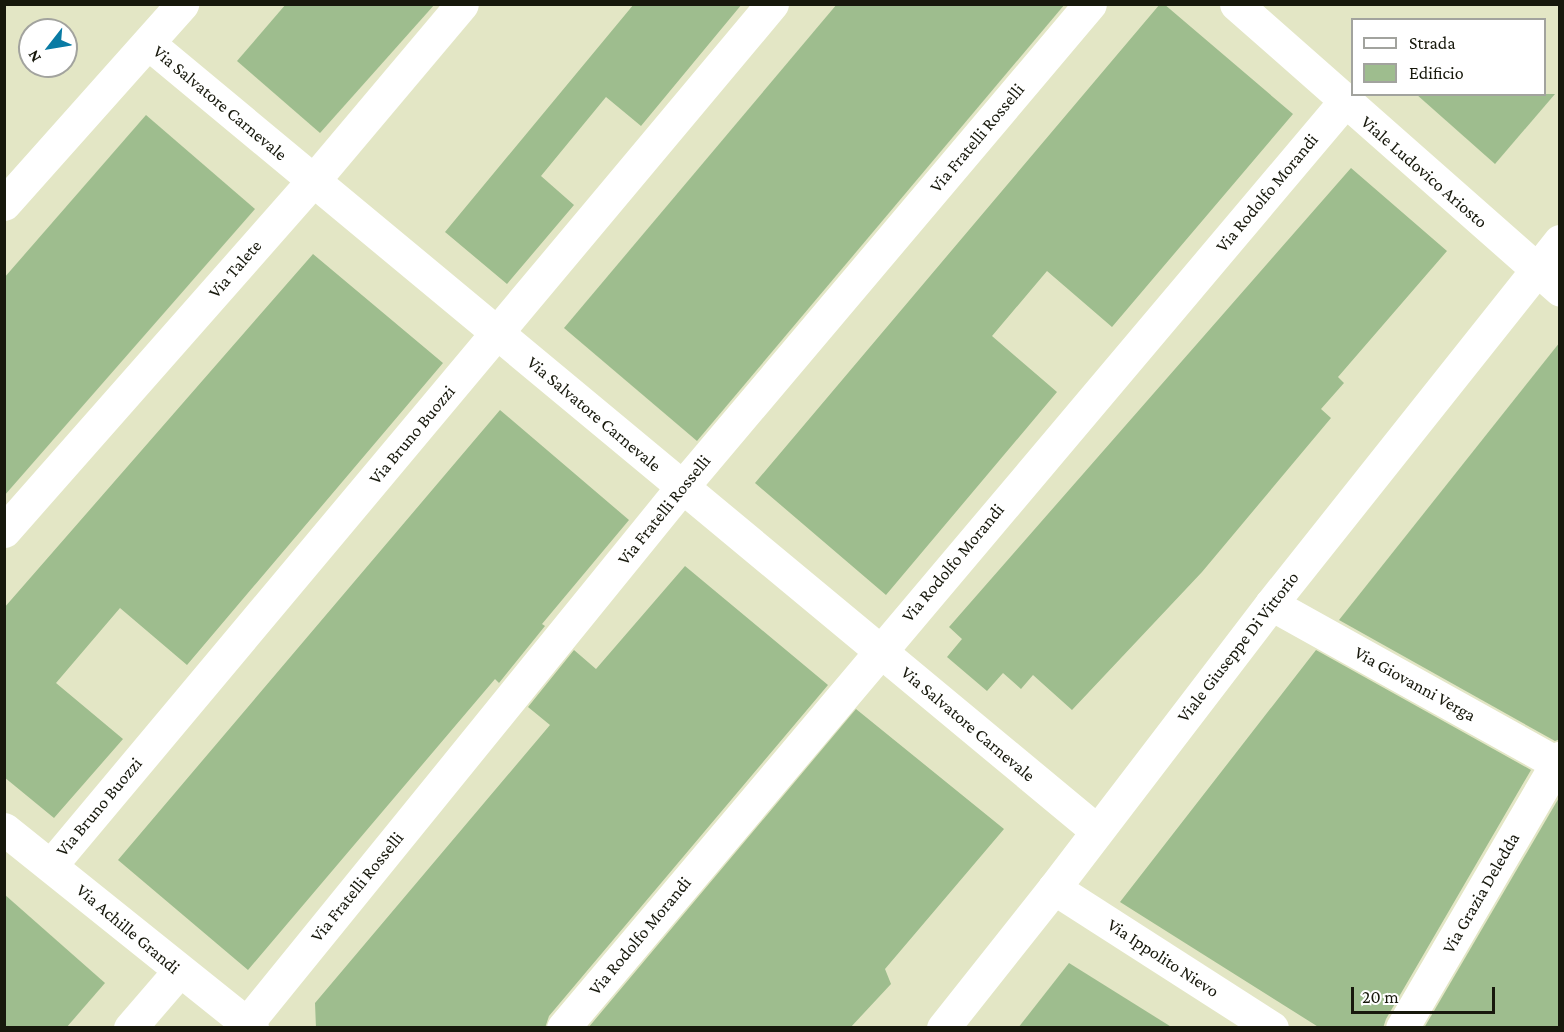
<!DOCTYPE html>
<style>
body{margin:0}
#map{position:relative;width:1564px;height:1032px;overflow:hidden;background:#e3e6c5;font-family:"Crimson Pro",serif}
div>[style]{position:absolute}
[style*='--x']{left:calc(var(--x)*1px);top:calc(var(--y)*1px);width:calc(var(--w)*1px);rotate:calc(var(--a)*1deg)}
.building>*{inset:0;background:#9ebd8e}
.street>*{height:33px;margin:-16.5px;padding:0 16.5px;transform-origin:16.5px;border-radius:16.5px;background:#fff}
span{translate:-50% -50%;white-space:nowrap;text-align:center;line-height:1.15;-webkit-text-stroke:6px #fff;paint-order:stroke}
.street-label{font-size:18px;color:#17180c}
.frame{position:absolute;inset:0;border:6px solid #17180c;pointer-events:none}
.legend{position:absolute;left:1351px;top:18px;width:195px;height:78px;box-sizing:border-box;background:#fff;border:2px solid #a2a39e;margin:0;padding:8px 10px;list-style:none;font-size:18px;color:#17180c}
.legend li{display:flex;align-items:center;gap:12px;height:30px}
.legend b{width:30px;border:2px solid #a2a39e}
.north{position:absolute;left:18px;top:18px;width:60px;height:60px;box-sizing:border-box;background:#fff;border:2px solid #a2a39e;border-radius:50%;rotate:239deg;font-size:16px;font-weight:700;line-height:24px;text-align:center;color:#17180c}
.north::after{content:'';display:block;margin:auto;width:21px;height:27px;background:#097ba4;clip-path:polygon(50% 0,100% 100%,50% 72%,0 100%)}
.scale{position:absolute;left:1351px;top:987px;width:144px;height:27px;box-sizing:border-box;border:3px solid #17180c;border-top:0;padding-left:8px;font-size:18px;line-height:21px;white-space:nowrap;color:#17180c;-webkit-text-stroke:4px #fff;paint-order:stroke}
</style>
<div id="map">
<div class="building">
<div style="clip-path:polygon(286px 4px,435px 4px,320px 133px,237px 61px)"></div>
<div style="clip-path:polygon(634px 4px,742px 4px,641px 126px,606px 97px,541px 176px,574px 205px,507px 284px,445px 232px)"></div>
<div style="clip-path:polygon(837px 4px,1065px 4px,697px 441px,564px 328px)"></div>
<div style="clip-path:polygon(1160px 4px,1164px 4px,1293px 114px,1112px 327px,1047px 271px,992px 336px,1057px 392px,886px 595px,755px 483px)"></div>
<div style="clip-path:polygon(1416px 94px,1555px 94px,1495px 164px)"></div>
<div style="clip-path:polygon(146px 115px,255px 209px,4px 496px,4px 278px)"></div>
<div style="clip-path:polygon(1351px 168px,1447px 251px,1338px 377px,1344px 383px,1321px 409px,1331px 418px,1202px 572px,1072px 710px,1033px 675px,1021px 689px,1003px 673px,987px 691px,947px 657px,962px 639px,949px 627px)"></div>
<div style="clip-path:polygon(313px 254px,443px 363px,187px 665px,120px 608px,56px 683px,123px 739px,54px 818px,4px 777px,4px 608px)"></div>
<div style="clip-path:polygon(1560px 342px,1560px 739px,1555px 741px,1339px 620px)"></div>
<div style="clip-path:polygon(500px 410px,629px 520px,542px 624px,545px 626px,499px 683px,495px 679px,248px 970px,118px 860px)"></div>
<div style="clip-path:polygon(685px 566px,828px 685px,549px 1016px,545px 1028px,316px 1028px,315px 1003px,550px 725px,528px 707px,574px 650px,596px 669px)"></div>
<div style="clip-path:polygon(1316px 650px,1531px 770px,1386px 1019px,1383px 1028px,1320px 1028px,1120px 902px)"></div>
<div style="clip-path:polygon(856px 709px,1004px 829px,885px 969px,891px 984px,850px 1028px,588px 1028px)"></div>
<div style="clip-path:polygon(1560px 796px,1560px 1028px,1424px 1028px)"></div>
<div style="clip-path:polygon(4px 894px,105px 983px,66px 1028px,4px 1028px)"></div>
<div style="clip-path:polygon(1069px 963px,1173px 1028px,1018px 1028px)"></div>
</div>
<div class="street">
<div style="--x:1236;--y:4;--w:432;--a:41.4"></div>
<div style="--x:148;--y:43;--w:1232;--a:39.7"></div>
<div style="--x:4;--y:204;--w:268;--a:-48.3"></div>
<div style="--x:4;--y:531;--w:467;--a:-48.6"></div>
<div style="--x:313;--y:181;--w:231;--a:-49.9"></div>
<div style="--x:1271;--y:604;--w:331;--a:29.1"></div>
<div style="--x:4;--y:829;--w:318;--a:38.7"></div>
<div style="--x:51;--y:865;--w:1123;--a:-50.06"></div>
<div style="--x:1054;--y:888;--w:259;--a:32.7"></div>
<div style="--x:247;--y:1023;--w:690;--a:-50.94"></div>
<div style="--x:682;--y:487;--w:632;--a:-49.81"></div>
<div style="--x:130;--y:1028;--w:75;--a:-49.3"></div>
<div style="--x:563;--y:1028;--w:1213;--a:-49.85"></div>
<div style="--x:943;--y:1028;--w:179;--a:-51.6"></div>
<div style="--x:1054;--y:888;--w:357;--a:-52.6"></div>
<div style="--x:1271;--y:604;--w:464;--a:-51.5"></div>
<div style="--x:1402;--y:1028;--w:313;--a:-59.7"></div>
</div>
<div class="street-label">
<span style="left:220px;top:103px;rotate:40deg">Via Salvatore Carnevale</span>
<span style="left:977px;top:138px;rotate:-50deg">Via Fratelli Rosselli</span>
<span style="left:1424px;top:172px;rotate:41deg">Viale Ludovico Ariosto</span>
<span style="left:1267px;top:193px;rotate:-50deg">Via Rodolfo Morandi</span>
<span style="left:235px;top:269px;rotate:-49deg">Via Talete</span>
<span style="left:594px;top:414px;rotate:40deg">Via Salvatore Carnevale</span>
<span style="left:412px;top:435px;rotate:-50deg">Via Bruno Buozzi</span>
<span style="left:664px;top:510px;rotate:-51deg">Via Fratelli Rosselli</span>
<span style="left:953px;top:563px;rotate:-50deg">Via Rodolfo Morandi</span>
<span style="left:1238px;top:647px;rotate:-52deg">Viale Giuseppe Di Vittorio</span>
<span style="left:1415px;top:684px;rotate:29deg">Via Giovanni Verga</span>
<span style="left:968px;top:724px;rotate:40deg">Via Salvatore Carnevale</span>
<span style="left:99px;top:807px;rotate:-50deg">Via Bruno Buozzi</span>
<span style="left:357px;top:887px;rotate:-51deg">Via Fratelli Rosselli</span>
<span style="left:1481px;top:893px;rotate:-60deg">Via Grazia Deledda</span>
<span style="left:128px;top:929px;rotate:40deg">Via Achille Grandi</span>
<span style="left:640px;top:936px;rotate:-50deg">Via Rodolfo Morandi</span>
<span style="left:1163px;top:958px;rotate:33deg">Via Ippolito Nievo</span>
</div>
<div class="frame"></div>
<ul class="legend">
<li><b style="height:8px;background:#fff"></b>Strada</li>
<li><b style="height:16px;background:#9ebd8e"></b>Edificio</li>
</ul>
<div class="north">N</div>
<div class="scale">20 m</div>
</div>
